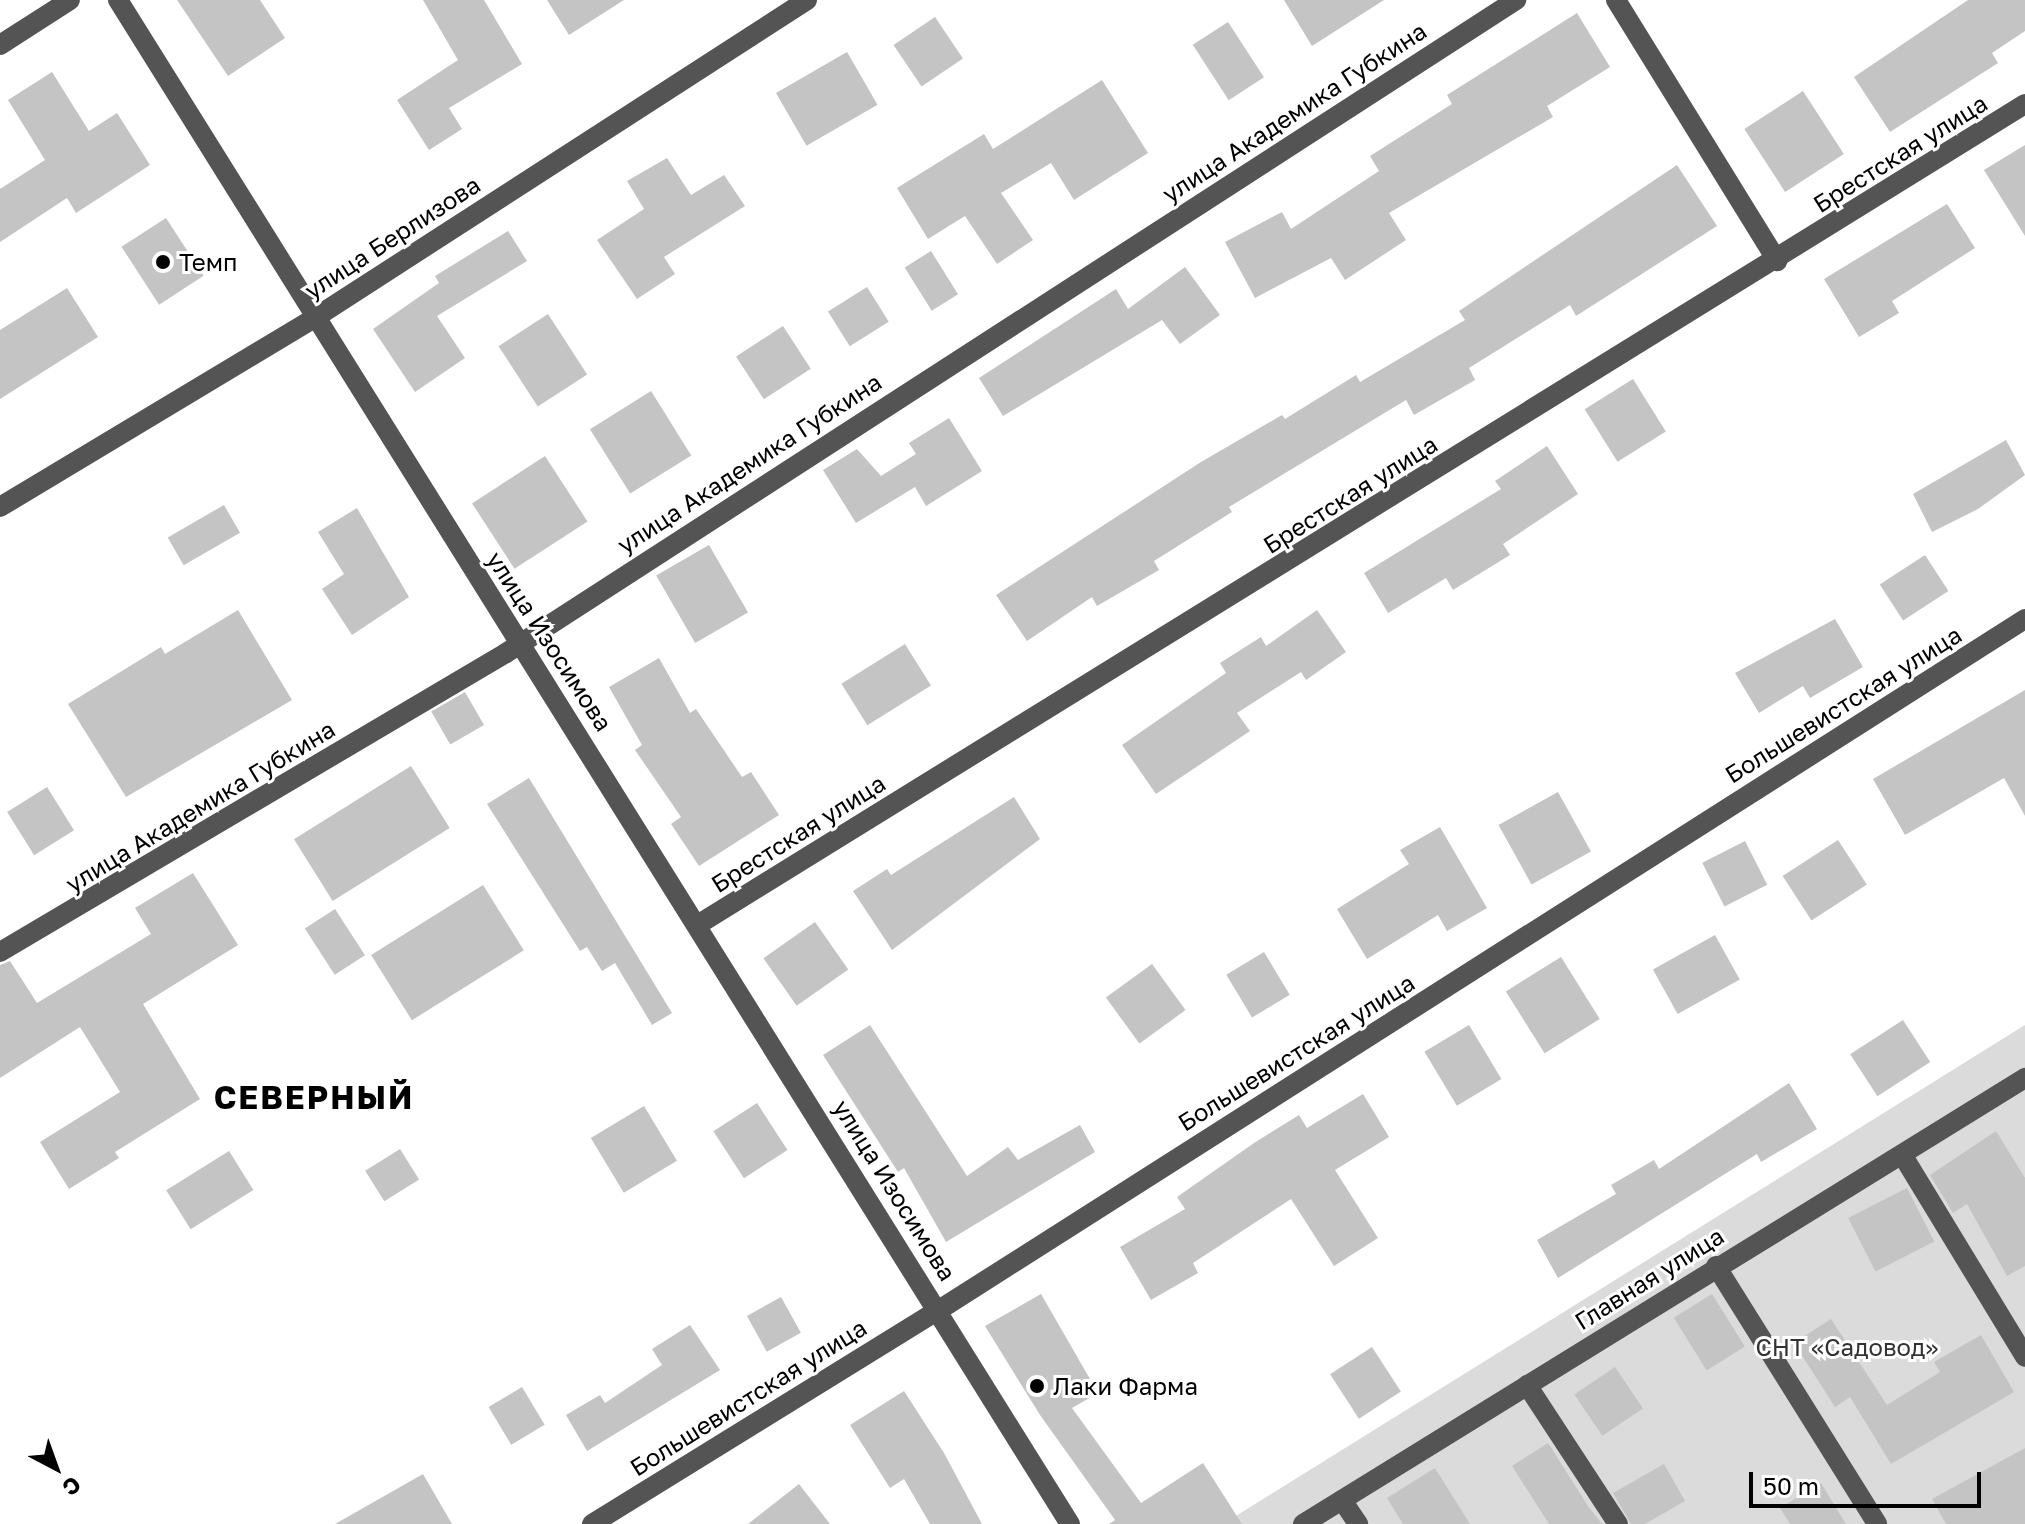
<!DOCTYPE html>
<meta charset="utf-8">
<style>
body{margin:0}
#map{position:relative;width:2025px;height:1524px;overflow:hidden;background:#fff;font-family:"Golos Text",sans-serif}
div>[style]{position:absolute}
[style*='--x']{left:calc(var(--x)*1px);top:calc(var(--y)*1px);width:calc(var(--w)*1px);rotate:calc(var(--a)*1deg)}
.green>*{inset:0;background:#dbdbdb}
.building>*{inset:0;background:#c4c4c4;transform-origin:0 0}
.minor>*{height:20px;margin:-10px;padding:0 10px;transform-origin:10px;border-radius:10px;background:#545454}
.dots>*{width:22px;height:22px;translate:-50% -50%;box-sizing:border-box;border:4px solid #fff;border-radius:50%}
span{translate:-50% -50%;white-space:nowrap;text-align:center;line-height:1.15;-webkit-text-stroke:6px #fff;paint-order:stroke}
.street-label{font-size:24px;color:#000}
.poi-label{font-size:24px;color:#000}
.left{translate:0 -50%;text-align:left}
.park-label{font-size:24px;color:#323232}
.district-label{font-size:32px;color:#000;font-weight:700;letter-spacing:2px}
.north{position:absolute;left:16px;top:1428px;width:80px;height:80px;-webkit-text-stroke:6px #fff;paint-order:stroke;rotate:139deg;font-size:22px;font-weight:700;line-height:32px;text-align:center;color:#000}
.north::after{content:'';display:block;margin:auto;width:28px;height:36px;background:#000;clip-path:polygon(50% 0,100% 100%,50% 72%,0 100%)}
.scale{position:absolute;left:1749px;top:1472px;width:232px;height:36px;box-sizing:border-box;border:4px solid #000;border-top:0;padding-left:10px;font-size:24px;line-height:28px;white-space:nowrap;color:#000;-webkit-text-stroke:6px #fff;paint-order:stroke}
</style>
<div id="map">
<div class="green">
<div style="clip-path:polygon(2025px 1025px,2025px 1524px,1223px 1524px)"></div>
</div>
<div class="building">
<div style="clip-path:polygon(177px 0,260px 0,285px 38px,228px 76px)"></div>
<div style="clip-path:polygon(423px 0,484px 0,522px 64px,449px 108px,462px 129px,429px 150px,397px 100px,458px 60px)"></div>
<div style="clip-path:polygon(547px 0,624px 0,569px 35px)"></div>
<div style="clip-path:polygon(1284px 0,1384px 0,1312px 46px)"></div>
<div style="clip-path:polygon(1968px 0,2025px 0,2025px 31px,1992px 53px,1998px 63px,1890px 132px,1854px 77px)"></div>
<div style="clip-path:polygon(1577px 13px,1610px 67px,1547px 106px,1553px 117px,1389px 213px,1406px 240px,1345px 280px,1331px 258px,1255px 298px,1225px 242px,1282px 212px,1291px 229px,1379px 171px,1370px 156px,1452px 104px,1447px 95px)"></div>
<div style="left:935px;top:17px;width:50px;height:50px;rotate:56deg"></div>
<div style="left:1228px;top:22px;width:66px;height:42px;rotate:57deg"></div>
<div style="left:847px;top:52px;width:61px;height:82px;rotate:60deg"></div>
<div style="clip-path:polygon(52px 72px,89px 131px,117px 113px,150px 165px,76px 213px,67px 198px,0 242px,0 189px,45px 160px,8px 100px)"></div>
<div style="clip-path:polygon(1102px 80px,1148px 153px,1074px 200px,1051px 163px,1001px 193px,1033px 240px,997px 264px,965px 216px,928px 239px,897px 188px,984px 134px,993px 149px)"></div>
<div style="left:1803px;top:91px;width:75px;height:70px;rotate:57deg"></div>
<div style="clip-path:polygon(2025px 145px,2025px 236px,1984px 170px)"></div>
<div style="clip-path:polygon(667px 158px,691px 195px,724px 175px,745px 206px,664px 257px,675px 274px,637px 299px,597px 240px,644px 209px,627px 181px)"></div>
<div style="clip-path:polygon(1677px 165px,1717px 226px,1576px 316px,1570px 305px,1469px 368px,1475px 380px,1414px 415px,1406px 400px,1229px 507px,1232px 512px,1154px 561px,1159px 570px,1097px 606px,1092px 597px,1027px 641px,996px 595px,1201px 462px,1282px 415px,1285px 419px,1356px 375px,1360px 382px,1465px 320px,1459px 311px)"></div>
<div style="clip-path:polygon(1947px 204px,1975px 248px,1892px 301px,1899px 313px,1859px 337px,1824px 279px)"></div>
<div style="left:166px;top:218px;width:69px;height:53px;rotate:57deg"></div>
<div style="clip-path:polygon(508px 231px,527px 261px,437px 316px,465px 358px,415px 392px,373px 329px,439px 283px,435px 276px)"></div>
<div style="left:931px;top:251px;width:51px;height:31px;rotate:58deg"></div>
<div style="clip-path:polygon(1185px 267px,1220px 315px,1180px 344px,1162px 320px,1003px 416px,979px 378px,1116px 289px,1128px 309px)"></div>
<div style="left:867px;top:287px;width:41px;height:46px;rotate:58deg"></div>
<div style="clip-path:polygon(67px 288px,98px 337px,0 399px,0 330px)"></div>
<div style="left:548px;top:314px;width:72px;height:59px;rotate:57deg"></div>
<div style="left:783px;top:326px;width:51px;height:56px;rotate:57deg"></div>
<div style="left:1633px;top:379px;width:62px;height:57px;rotate:58deg"></div>
<div style="left:651px;top:391px;width:76px;height:72px;rotate:58deg"></div>
<div style="clip-path:polygon(949px 418px,982px 471px,926px 506px,915px 487px,856px 523px,823px 470px,857px 449px,881px 476px,916px 454px,909px 443px)"></div>
<div style="clip-path:polygon(2006px 440px,2025px 475px,1978px 509px,1932px 532px,1913px 494px)"></div>
<div style="clip-path:polygon(1547px 446px,1578px 494px,1503px 544px,1510px 555px,1453px 590px,1446px 578px,1388px 613px,1364px 573px,1501px 489px,1495px 481px)"></div>
<div style="left:545px;top:456px;width:78px;height:87px;rotate:57deg"></div>
<div style="left:224px;top:505px;width:32px;height:65px;rotate:60deg"></div>
<div style="clip-path:polygon(357px 508px,409px 597px,352px 635px,322px 589px,344px 574px,318px 532px)"></div>
<div style="left:709px;top:545px;width:78px;height:61px;rotate:60deg"></div>
<div style="left:1925px;top:555px;width:43px;height:54px;rotate:57deg"></div>
<div style="clip-path:polygon(238px 610px,292px 700px,126px 797px,68px 704px,161px 647px,165px 654px)"></div>
<div style="clip-path:polygon(1317px 610px,1346px 652px,1306px 680px,1301px 672px,1237px 713px,1250px 731px,1156px 794px,1122px 745px,1226px 673px,1220px 663px,1261px 637px,1266px 646px)"></div>
<div style="clip-path:polygon(1835px 619px,1863px 667px,1810px 698px,1803px 686px,1759px 713px,1735px 673px)"></div>
<div style="left:905px;top:644px;width:49px;height:75px;rotate:58deg"></div>
<div style="clip-path:polygon(659px 658px,690px 713px,696px 709px,742px 777px,751px 772px,779px 815px,699px 866px,671px 824px,681px 817px,635px 750px,642px 745px,609px 687px)"></div>
<div style="clip-path:polygon(2025px 690px,2025px 816px,2004px 778px,1905px 835px,1873px 779px)"></div>
<div style="left:465px;top:692px;width:38px;height:39px;rotate:60deg"></div>
<div style="left:411px;top:766px;width:73px;height:138px;rotate:58deg"></div>
<div style="clip-path:polygon(529px 778px,672px 1013px,652px 1025px,615px 963px,602px 971px,587px 947px,580px 951px,487px 804px)"></div>
<div style="left:47px;top:787px;width:51px;height:47px;rotate:58deg"></div>
<div style="left:1558px;top:792px;width:68px;height:68px;rotate:61deg"></div>
<div style="clip-path:polygon(1014px 797px,1040px 839px,892px 950px,853px 891px,887px 869px,891px 875px)"></div>
<div style="clip-path:polygon(1440px 827px,1487px 908px,1447px 931px,1438px 915px,1367px 959px,1337px 909px,1409px 864px,1400px 850px)"></div>
<div style="left:1838px;top:840px;width:53px;height:66px;rotate:57deg"></div>
<div style="left:1745px;top:841px;width:49px;height:48px;rotate:63deg"></div>
<div style="clip-path:polygon(193px 873px,238px 945px,143px 1004px,200px 1099px,115px 1152px,119px 1158px,69px 1189px,40px 1142px,120px 1092px,80px 1027px,0 1078px,0 965px,10px 961px,37px 1003px,151px 934px,135px 908px)"></div>
<div style="left:483px;top:885px;width:77px;height:132px;rotate:58deg"></div>
<div style="left:335px;top:909px;width:55px;height:36px;rotate:57deg"></div>
<div style="left:815px;top:922px;width:58px;height:63px;rotate:55deg"></div>
<div style="left:1715px;top:935px;width:51px;height:71px;rotate:61deg"></div>
<div style="left:1264px;top:952px;width:50px;height:44px;rotate:59deg"></div>
<div style="left:1561px;top:957px;width:73px;height:65px;rotate:58deg"></div>
<div style="left:1152px;top:964px;width:57px;height:57px;rotate:54deg"></div>
<div style="left:1903px;top:1020px;width:50px;height:63px;rotate:57deg"></div>
<div style="clip-path:polygon(870px 1025px,967px 1176px,1008px 1147px,1018px 1160px,1080px 1125px,1095px 1152px,946px 1242px,904px 1168px,898px 1172px,823px 1055px)"></div>
<div style="left:1469px;top:1025px;width:63px;height:52px;rotate:59deg"></div>
<div style="clip-path:polygon(1789px 1083px,1817px 1129px,1761px 1162px,1757px 1154px,1558px 1278px,1537px 1240px,1616px 1194px,1611px 1185px,1654px 1160px,1659px 1169px)"></div>
<div style="clip-path:polygon(1363px 1094px,1389px 1137px,1335px 1170px,1378px 1238px,1334px 1266px,1291px 1199px,1193px 1263px,1198px 1273px,1151px 1300px,1120px 1247px,1185px 1209px,1177px 1197px,1254px 1143px,1299px 1115px,1307px 1128px)"></div>
<div style="left:757px;top:1103px;width:56px;height:52px;rotate:57deg"></div>
<div style="left:644px;top:1106px;width:64px;height:62px;rotate:59deg"></div>
<div style="clip-path:polygon(1996px 1131px,2025px 1178px,2025px 1266px,2007px 1276px,1967px 1204px,1953px 1213px,1930px 1175px)"></div>
<div style="left:400px;top:1149px;width:36px;height:41px;rotate:58deg"></div>
<div style="left:229px;top:1151px;width:46px;height:74px;rotate:58deg"></div>
<div style="left:1907px;top:1188px;width:60px;height:66px;rotate:63deg"></div>
<div style="clip-path:polygon(1041px 1294px,1098px 1393px,1072px 1408px,1141px 1503px,1203px 1463px,1242px 1524px,1109px 1524px,1115px 1520px,1040px 1415px,985px 1326px)"></div>
<div style="left:1712px;top:1294px;width:62px;height:45px;rotate:58deg"></div>
<div style="left:781px;top:1297px;width:41px;height:39px;rotate:61deg"></div>
<div style="clip-path:polygon(1831px 1319px,1887px 1405px,1940px 1372px,1934px 1362px,1981px 1335px,2014px 1392px,1891px 1464px,1850px 1397px,1835px 1407px,1794px 1343px)"></div>
<div style="clip-path:polygon(690px 1325px,720px 1370px,587px 1451px,566px 1415px,600px 1395px,605px 1403px,662px 1365px,652px 1349px)"></div>
<div style="left:1372px;top:1347px;width:53px;height:50px;rotate:57deg"></div>
<div style="left:1615px;top:1367px;width:50px;height:49px;rotate:56deg"></div>
<div style="left:522px;top:1387px;width:44px;height:39px;rotate:59deg"></div>
<div style="clip-path:polygon(904px 1391px,944px 1453px,982px 1524px,930px 1524px,904px 1479px,890px 1488px,850px 1425px)"></div>
<div style="clip-path:polygon(1548px 1443px,1588px 1506px,1602px 1524px,1549px 1524px,1512px 1466px)"></div>
<div style="clip-path:polygon(2025px 1448px,2025px 1524px,1946px 1524px,1932px 1499px)"></div>
<div style="clip-path:polygon(1664px 1464px,1685px 1501px,1645px 1524px,1631px 1524px,1613px 1493px)"></div>
<div style="clip-path:polygon(1435px 1468px,1470px 1524px,1403px 1524px,1387px 1498px)"></div>
<div style="clip-path:polygon(423px 1474px,452px 1524px,335px 1524px)"></div>
<div style="clip-path:polygon(1821px 1483px,1846px 1524px,1790px 1524px,1780px 1508px)"></div>
<div style="clip-path:polygon(799px 1484px,830px 1524px,748px 1524px)"></div>
</div>
<div class="minor">
<div style="--x:118;--y:0;--w:1797;--a:58.01"></div>
<div style="--x:1616;--y:0;--w:307;--a:58.3"></div>
<div style="--x:0;--y:45;--w:83;--a:-32.7"></div>
<div style="--x:0;--y:507;--w:365;--a:-31"></div>
<div style="--x:313;--y:319;--w:588;--a:-32.85"></div>
<div style="--x:699;--y:924;--w:1559;--a:-31.73"></div>
<div style="--x:0;--y:952;--w:588;--a:-30.58"></div>
<div style="--x:506;--y:653;--w:1203;--a:-32.88"></div>
<div style="--x:1903;--y:1156;--w:235;--a:58.7"></div>
<div style="--x:1716;--y:1266;--w:304;--a:58"></div>
<div style="--x:1527;--y:1385;--w:166;--a:56.8"></div>
<div style="--x:1342;--y:1500;--w:29;--a:56"></div>
<div style="--x:592;--y:1524;--w:408;--a:-31.7"></div>
<div style="--x:939;--y:1310;--w:1287;--a:-32.47"></div>
<div style="--x:1303;--y:1524;--w:849;--a:-31.7"></div>
</div>
<div class="dots">
<div style="left:163px;top:262px;background:#000"></div>
<div style="left:1037px;top:1386px;background:#000"></div>
</div>
<div class="street-label">
<span style="left:1294px;top:112px;rotate:-33deg">улица Академика Губкина</span>
<span style="left:1900px;top:153px;rotate:-32deg">Брестская улица</span>
<span style="left:392px;top:237px;rotate:-33deg">улица Берлизова</span>
<span style="left:749px;top:463px;rotate:-33deg">улица Академика Губкина</span>
<span style="left:1350px;top:494px;rotate:-32deg">Брестская улица</span>
<span style="left:550px;top:641px;rotate:57deg">улица Изосимова</span>
<span style="left:1843px;top:704px;rotate:-32deg">Большевистская улица</span>
<span style="left:200px;top:806px;rotate:-31deg">улица Академика Губкина</span>
<span style="left:798px;top:833px;rotate:-32deg">Брестская улица</span>
<span style="left:1296px;top:1052px;rotate:-32deg">Большевистская улица</span>
<span style="left:895px;top:1190px;rotate:58deg">улица Изосимова</span>
<span style="left:1649px;top:1278px;rotate:-32deg">Главная улица</span>
<span style="left:748px;top:1397px;rotate:-32deg">Большевистская улица</span>
</div>
<div class="poi-label">
<span class="left" style="left:179px;top:262px">Темп</span>
<span class="left" style="left:1053px;top:1386px">Лаки Фарма</span>
</div>
<div class="park-label">
<span style="left:1847px;top:1347px">СНТ «Садовод»</span>
</div>
<div class="district-label">
<span style="left:314px;top:1097px">СЕВЕРНЫЙ</span>
</div>
<div class="north">С</div>
<div class="scale">50 m</div>
</div>
